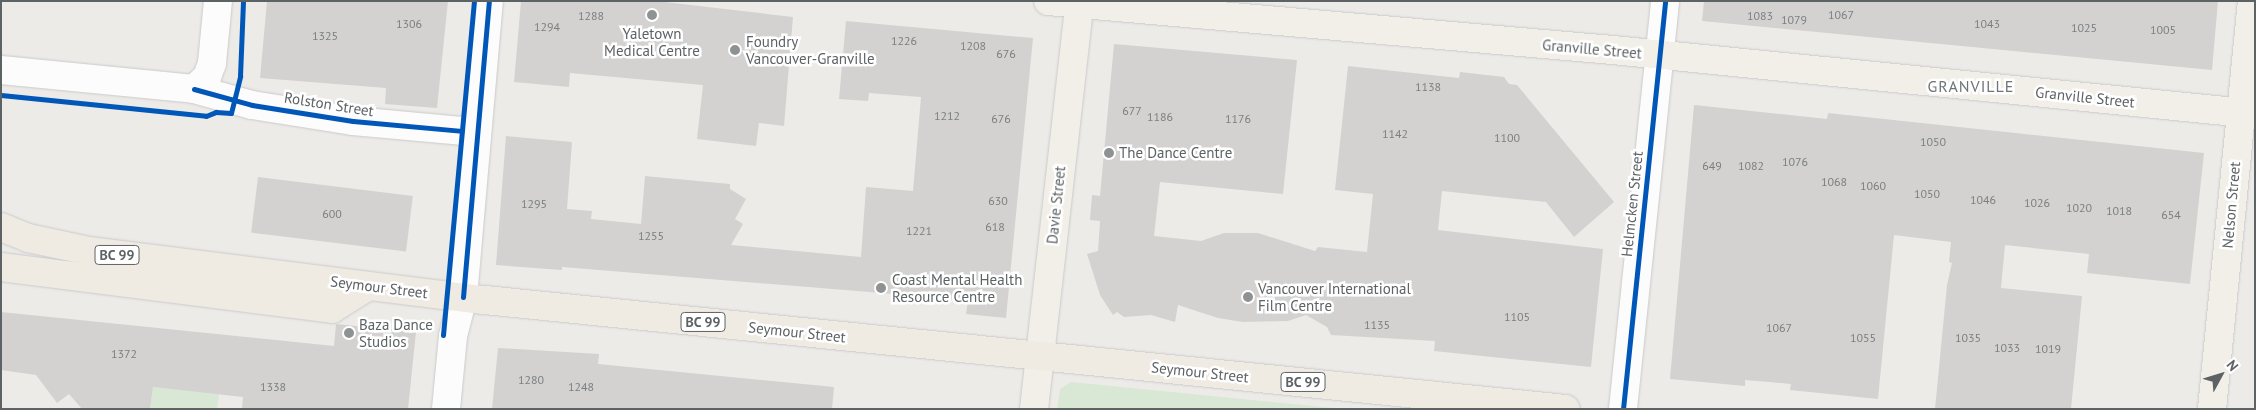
<!DOCTYPE html>
<style>
body{margin:0}
#map{position:relative;width:2256px;height:410px;overflow:hidden;background:#edebe8;font-family:"PT Sans",sans-serif}
div>[style]{position:absolute}
[style*='--x']{left:calc(var(--x)*1px);top:calc(var(--y)*1px);width:calc(var(--w)*1px);rotate:calc(var(--a)*1deg)}
.green>*{inset:0;background:#d8e8d4}
.building>*{inset:0;background:#d3d2d1;transform-origin:0 0}
.roads{filter:drop-shadow(0 0 1px #c9caca) drop-shadow(0 0 1px #c9caca)}
.minor>*{height:28px;margin:-14px;padding:0 14px;transform-origin:14px;border-radius:14px;background:#fcfcfc}
.major>*{height:28px;margin:-14px;padding:0 14px;transform-origin:14px;border-radius:14px;background:#f2efe9}
.highway>*{height:28px;margin:-14px;padding:0 14px;transform-origin:14px;border-radius:14px;background:#efeae2}
.cycleway>*{height:5px;margin:-2.5px;padding:0 2.5px;transform-origin:2.5px;border-radius:2.5px;background:#0057b8}
.dots>*{width:14px;height:14px;translate:-50% -50%;box-sizing:border-box;border:2px solid #fff;border-radius:50%}
span{translate:-50% -50%;white-space:nowrap;text-align:center;line-height:1.15;-webkit-text-stroke:5px #fff;paint-order:stroke}
.number-label{font-size:12px;color:#7c7f81}
.number-label span{-webkit-text-stroke-width:0}
.shield-label span{padding:1px 4px;background:#fff;border:1px solid;border-radius:4px;-webkit-text-stroke-width:0}
.shield-label{font-size:14px;color:#5d6265;font-weight:700}
.poi-label{font-size:15px;color:#5d6265}
.left{translate:0 -50%;text-align:left}
.street-label{font-size:15px;color:#5d6265}
.neighbourhood-label{font-size:16px;color:#6e7477;letter-spacing:1px}
.frame{position:absolute;inset:0;border:2px solid #5d6265;pointer-events:none}
.north{position:absolute;left:2196px;top:350px;width:50px;height:50px;-webkit-text-stroke:4px #fff;paint-order:stroke;rotate:51deg;font-size:14px;font-weight:700;line-height:20px;text-align:center;color:#5d6265}
.north::after{content:'';display:block;margin:auto;width:18px;height:22px;background:#5d6265;clip-path:polygon(50% 0,100% 100%,50% 72%,0 100%)}
</style>
<div id="map">
<div class="green">
<div style="clip-path:polygon(1071px 382px,1344px 409px,1057px 409px,1060px 389px)"></div>
<div style="clip-path:polygon(153px 387px,219px 394px,217px 409px,150px 409px)"></div>
</div>
<div class="building">
<div style="clip-path:polygon(267px 1px,448px 1px,437px 108px,385px 104px,386px 88px,260px 78px)"></div>
<div style="clip-path:polygon(521px 1px,656px 1px,793px 17px,784px 126px,759px 123px,756px 146px,697px 139px,703px 85px,570px 73px,569px 87px,514px 82px)"></div>
<div style="clip-path:polygon(1704px 1px,2218px 1px,2212px 70px,1702px 21px)"></div>
<div style="clip-path:polygon(846px 21px,1033px 38px,1006px 318px,966px 314px,968px 300px,562px 267px,562px 270px,496px 265px,506px 136px,572px 142px,567px 209px,592px 211px,591px 219px,641px 224px,645px 176px,730px 184px,730px 189px,746px 199px,735px 219px,743px 224px,731px 245px,861px 257px,866px 187px,913px 191px,921px 97px,869px 93px,868px 101px,839px 99px)"></div>
<div style="clip-path:polygon(1114px 44px,1297px 60px,1283px 194px,1160px 182px,1154px 236px,1201px 241px,1224px 233px,1258px 233px,1315px 251px,1318px 247px,1367px 252px,1373px 194px,1335px 190px,1348px 66px,1459px 78px,1460px 72px,1504px 77px,1509px 84px,1517px 85px,1614px 202px,1574px 237px,1546px 202px,1442px 191px,1438px 230px,1603px 249px,1591px 367px,1434px 351px,1435px 341px,1331px 335px,1327px 327px,1306px 315px,1288px 321px,1243px 322px,1218px 318px,1178px 305px,1175px 322px,1151px 315px,1124px 317px,1117px 312px,1113px 315px,1100px 295px,1087px 254px,1098px 251px,1100px 221px,1090px 220px,1092px 195px,1100px 196px)"></div>
<div style="clip-path:polygon(1694px 105px,1827px 119px,1828px 113px,2204px 153px,2190px 284px,2087px 273px,2089px 254px,2005px 245px,2001px 288px,2082px 296px,2071px 409px,1935px 409px,1947px 285px,1952px 263px,1949px 262px,1951px 242px,1894px 235px,1878px 399px,1790px 390px,1791px 384px,1745px 380px,1745px 386px,1670px 379px)"></div>
<div style="left:258px;top:177px;width:156px;height:56px;rotate:7deg"></div>
<div style="clip-path:polygon(1px 312px,334px 346px,336px 324px,416px 332px,408px 409px,242px 409px,243px 397px,153px 387px,150px 409px,82px 409px,69px 394px,57px 403px,36px 375px,1px 370px)"></div>
<div style="clip-path:polygon(498px 348px,599px 354px,598px 364px,834px 387px,832px 409px,492px 409px)"></div>
</div>
<div class="roads">
<div class="minor">
<div style="--x:1;--y:70;--w:194;--a:5.6"></div>
<div style="--x:194;--y:89;--w:60;--a:15.4"></div>
<div style="--x:252;--y:105;--w:102;--a:9"></div>
<div style="--x:353;--y:121;--w:109;--a:5.2"></div>
<div style="--x:462;--y:131;--w:16;--a:-18"></div>
<div style="--x:194;--y:89;--w:18;--a:-43"></div>
<div style="--x:207;--y:77;--w:15;--a:-70"></div>
<div style="--x:212;--y:63;--w:62;--a:-84.5"></div>
<div style="--x:446;--y:409;--w:73;--a:-84.5"></div>
<div style="--x:453;--y:336;--w:40;--a:-75.6"></div>
<div style="--x:463;--y:297;--w:297;--a:-85"></div>
<div style="--x:1623;--y:409;--w:410;--a:-84.1"></div>
</div>
<div class="major">
<div style="--x:1048;--y:1;--w:567;--a:4.96"></div>
<div style="--x:1613;--y:50;--w:645;--a:5.69"></div>
<div style="--x:1034;--y:409;--w:411;--a:-83.6"></div>
<div style="--x:2212;--y:409;--w:410;--a:-84.4"></div>
</div>
<div class="highway">
<div style="--x:1;--y:227;--w:29;--a:22"></div>
<div style="--x:28;--y:238;--w:62;--a:12"></div>
<div style="--x:89;--y:251;--w:399;--a:7.1"></div>
<div style="--x:485;--y:300;--w:1086;--a:5.76"></div>
<div style="--x:1;--y:267;--w:334;--a:7.2"></div>
<div style="--x:332;--y:309;--w:41;--a:-32.2"></div>
</div>
</div>
<div class="cycleway">
<div style="--x:194;--y:89;--w:60;--a:15.4"></div>
<div style="--x:252;--y:105;--w:102;--a:9"></div>
<div style="--x:353;--y:121;--w:109;--a:5.2"></div>
<div style="--x:1;--y:95;--w:206;--a:5.8"></div>
<div style="--x:206;--y:116;--w:11;--a:-22"></div>
<div style="--x:216;--y:112;--w:15;--a:4"></div>
<div style="--x:231;--y:113;--w:38;--a:-76"></div>
<div style="--x:240;--y:76;--w:75;--a:-87.7"></div>
<div style="--x:463;--y:297;--w:297;--a:-85"></div>
<div style="--x:443;--y:335;--w:335;--a:-84.7"></div>
<div style="--x:1623;--y:409;--w:410;--a:-84.1"></div>
</div>
<div class="dots">
<div style="left:652px;top:15px;background:#8f9293"></div>
<div style="left:735px;top:50px;background:#8f9293"></div>
<div style="left:1109px;top:153px;background:#8f9293"></div>
<div style="left:881px;top:288px;background:#8f9293"></div>
<div style="left:1248px;top:297px;background:#8f9293"></div>
<div style="left:349px;top:333px;background:#8f9293"></div>
</div>
<div class="number-label">
<span style="left:1841px;top:15px">1067</span>
<span style="left:591px;top:16px">1288</span>
<span style="left:1760px;top:16px">1083</span>
<span style="left:1794px;top:20px">1079</span>
<span style="left:409px;top:24px">1306</span>
<span style="left:1987px;top:24px">1043</span>
<span style="left:547px;top:27px">1294</span>
<span style="left:2084px;top:28px">1025</span>
<span style="left:2163px;top:30px">1005</span>
<span style="left:325px;top:36px">1325</span>
<span style="left:904px;top:41px">1226</span>
<span style="left:973px;top:46px">1208</span>
<span style="left:1006px;top:54px">676</span>
<span style="left:1428px;top:87px">1138</span>
<span style="left:1132px;top:111px">677</span>
<span style="left:947px;top:116px">1212</span>
<span style="left:1160px;top:117px">1186</span>
<span style="left:1001px;top:119px">676</span>
<span style="left:1238px;top:119px">1176</span>
<span style="left:1395px;top:134px">1142</span>
<span style="left:1507px;top:138px">1100</span>
<span style="left:1933px;top:142px">1050</span>
<span style="left:1795px;top:162px">1076</span>
<span style="left:1712px;top:166px">649</span>
<span style="left:1751px;top:166px">1082</span>
<span style="left:1834px;top:182px">1068</span>
<span style="left:1873px;top:186px">1060</span>
<span style="left:1927px;top:194px">1050</span>
<span style="left:1983px;top:200px">1046</span>
<span style="left:998px;top:201px">630</span>
<span style="left:2037px;top:203px">1026</span>
<span style="left:534px;top:204px">1295</span>
<span style="left:2079px;top:208px">1020</span>
<span style="left:2119px;top:211px">1018</span>
<span style="left:332px;top:214px">600</span>
<span style="left:2171px;top:215px">654</span>
<span style="left:995px;top:227px">618</span>
<span style="left:919px;top:231px">1221</span>
<span style="left:651px;top:236px">1255</span>
<span style="left:1517px;top:317px">1105</span>
<span style="left:1377px;top:325px">1135</span>
<span style="left:1779px;top:328px">1067</span>
<span style="left:1863px;top:338px">1055</span>
<span style="left:1968px;top:338px">1035</span>
<span style="left:2007px;top:348px">1033</span>
<span style="left:2048px;top:349px">1019</span>
<span style="left:124px;top:354px">1372</span>
<span style="left:531px;top:380px">1280</span>
<span style="left:273px;top:387px">1338</span>
<span style="left:581px;top:387px">1248</span>
</div>
<div class="shield-label">
<span style="left:117px;top:255px">BC 99</span>
<span style="left:703px;top:322px">BC 99</span>
<span style="left:1303px;top:382px">BC 99</span>
</div>
<div class="poi-label">
<span style="left:652px;top:42px">Yaletown<br>Medical Centre</span>
<span class="left" style="left:746px;top:50px">Foundry<br>Vancouver-Granville</span>
<span class="left" style="left:1119px;top:153px">The Dance Centre</span>
<span class="left" style="left:892px;top:288px">Coast Mental Health<br>Resource Centre</span>
<span class="left" style="left:1258px;top:297px">Vancouver International<br>Film Centre</span>
<span class="left" style="left:359px;top:333px">Baza Dance<br>Studios</span>
</div>
<div class="street-label">
<span style="left:1592px;top:49px;rotate:5deg">Granville Street</span>
<span style="left:2085px;top:97px;rotate:6deg">Granville Street</span>
<span style="left:329px;top:104px;rotate:9deg">Rolston Street</span>
<span style="left:1632px;top:204px;rotate:-84deg">Helmcken Street</span>
<span style="left:1056px;top:205px;rotate:-84deg">Davie Street</span>
<span style="left:2231px;top:205px;rotate:-85deg">Nelson Street</span>
<span style="left:379px;top:287px;rotate:7deg">Seymour Street</span>
<span style="left:797px;top:332px;rotate:6deg">Seymour Street</span>
<span style="left:1200px;top:372px;rotate:6deg">Seymour Street</span>
</div>
<div class="neighbourhood-label">
<span style="left:1971px;top:86px">GRANVILLE</span>
</div>
<div class="frame"></div>
<div class="north">N</div>
</div>
